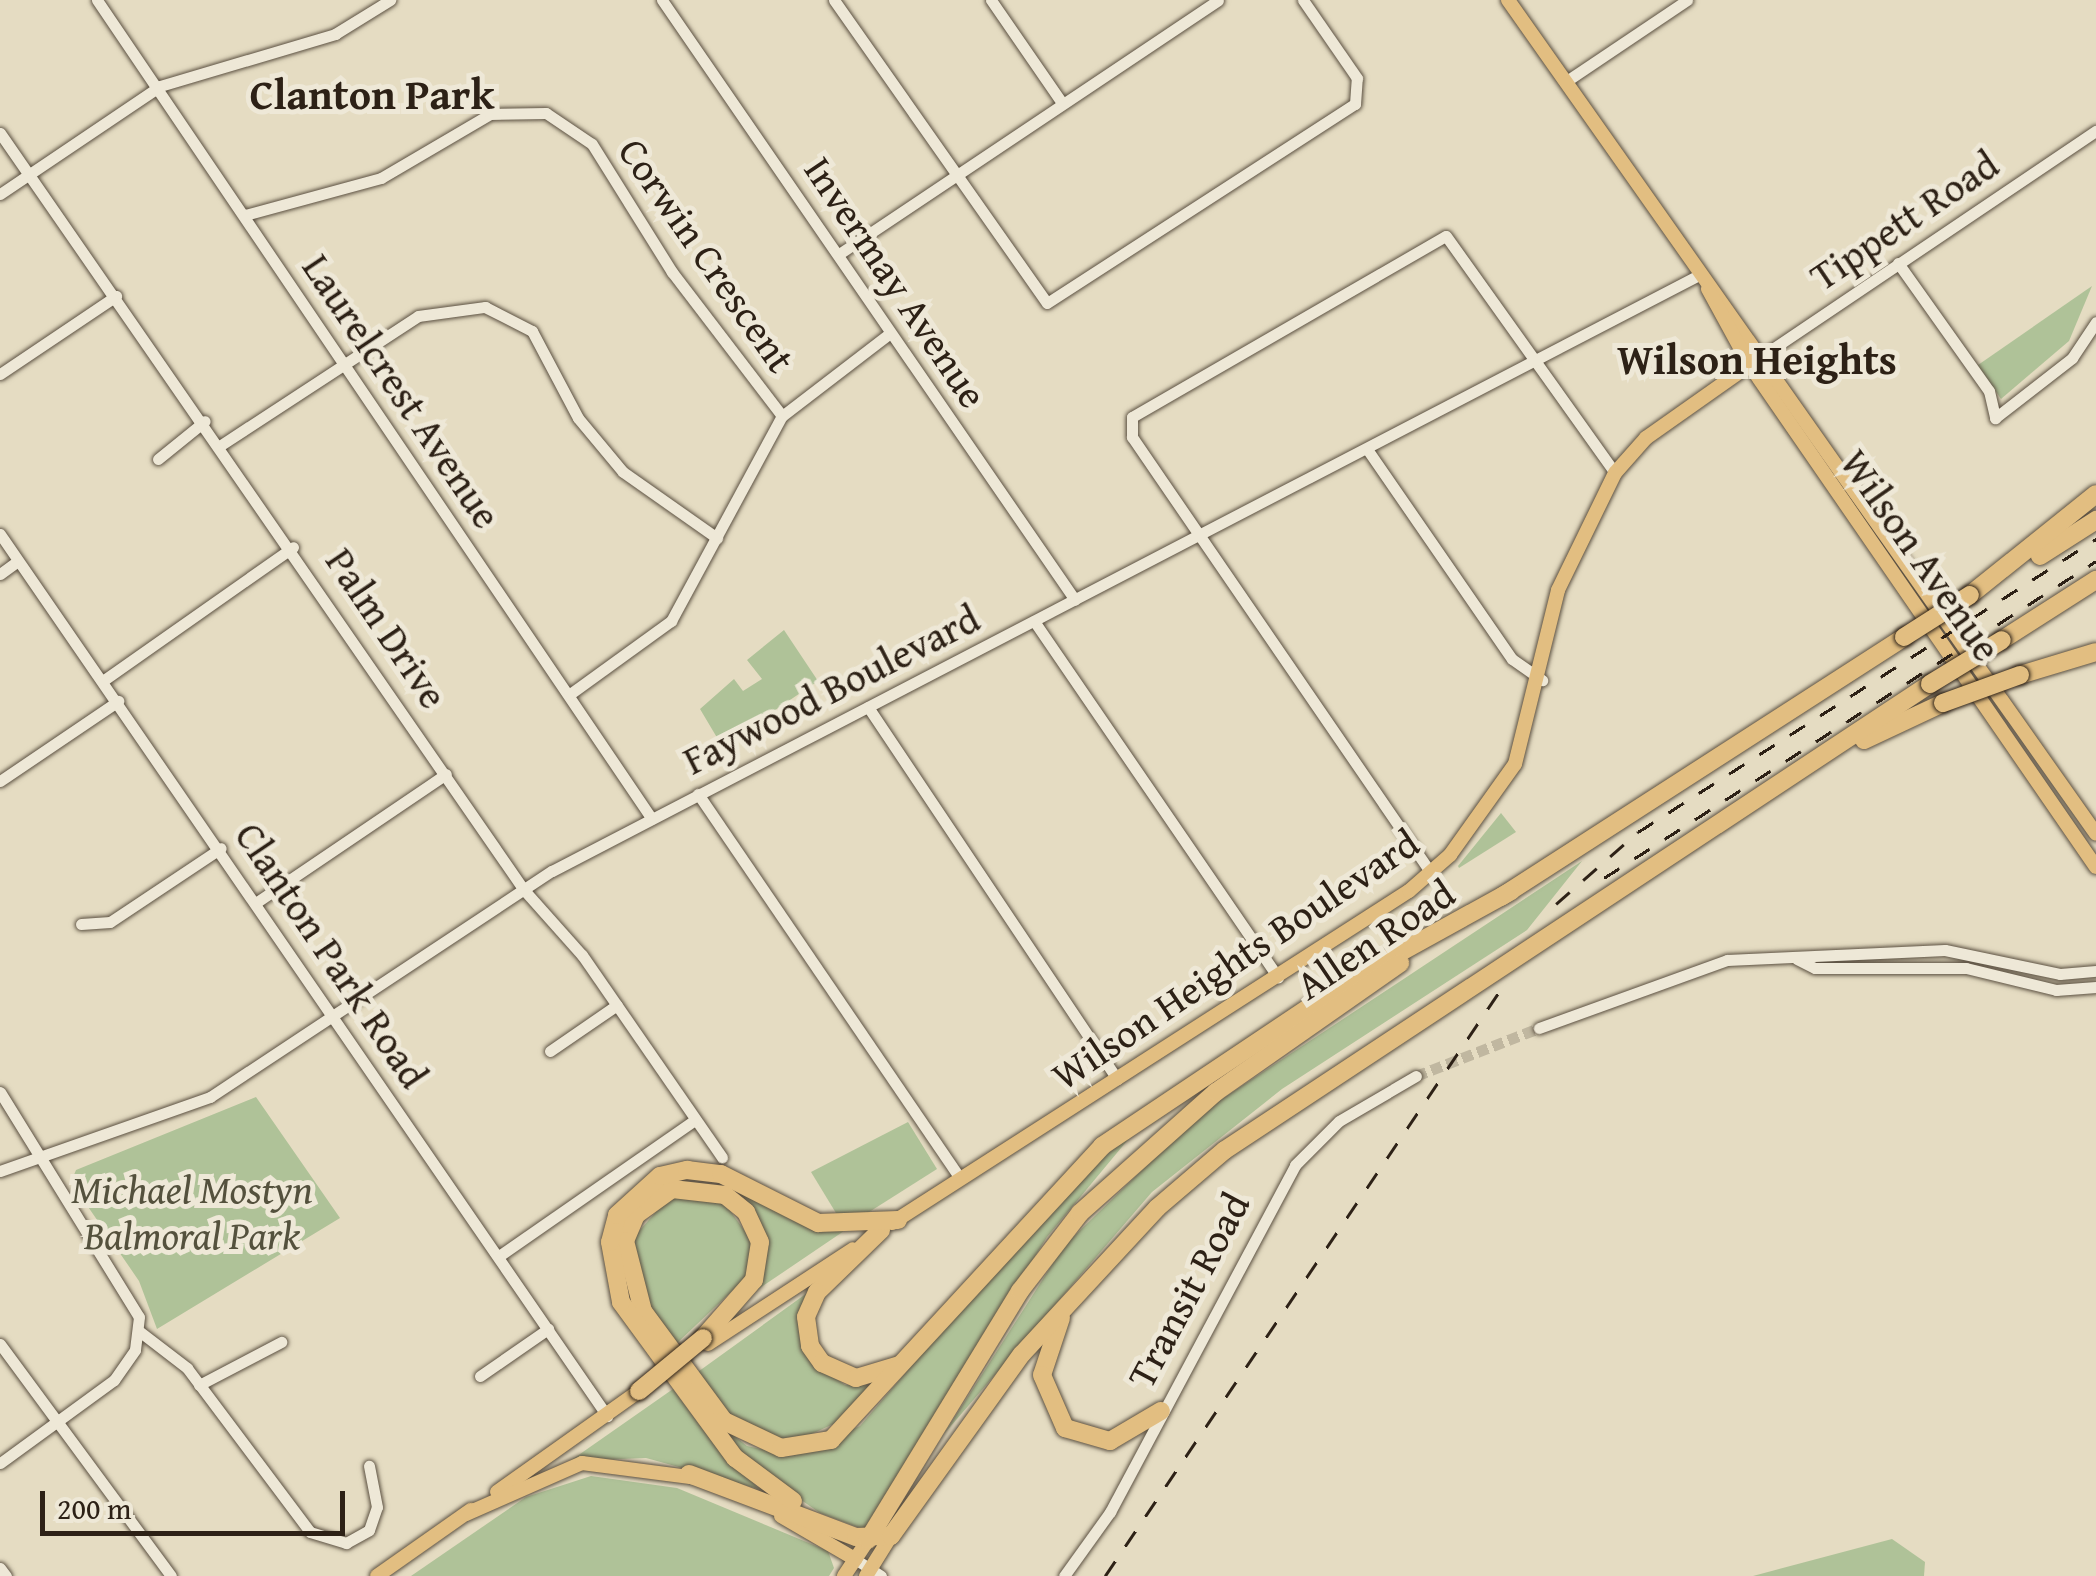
<!DOCTYPE html>
<style>
body{margin:0}
#map{position:relative;width:2096px;height:1576px;overflow:hidden;background:#e5dcc2;font-family:"Gentium Book Plus",serif}
div>[style]{position:absolute}
[style*='--x']{left:calc(var(--x)*1px);top:calc(var(--y)*1px);width:calc(var(--w)*1px);rotate:calc(var(--a)*1deg)}
.green>*{inset:0;background:#afc298}
.minor-tunnel>*{height:11px;margin-top:-5.5px;transform-origin:0;background:repeating-linear-gradient(90deg,#c0b7a0 0 11px,transparent 0 16.5px)}
.roads{filter:drop-shadow(0 0 2px #5b5041) drop-shadow(0 0 2px #5b5041)}
.minor>*{height:11px;margin:-5.5px;padding:0 5.5px;transform-origin:5.5px;border-radius:5.5px;background:#eee8d7}
.major>*{height:14px;margin:-7px;padding:0 7px;transform-origin:7px;border-radius:7px;background:#e2be81}
.highway>*{height:18px;margin:-9px;padding:0 9px;transform-origin:9px;border-radius:9px;background:#e2be81}
.rail>*{height:2.5px;margin-top:-1.25px;transform-origin:0;background:repeating-linear-gradient(90deg,#2d2116 0 18px,transparent 0 36px)}
.bridges{filter:drop-shadow(0 0 2px #2d2116) drop-shadow(0 0 2px #2d2116)}
.highway-bridge>*{height:18px;margin:-9px;padding:0 9px;transform-origin:9px;border-radius:9px;background:#e2be81}
span{translate:-50% -50%;white-space:nowrap;text-align:center;line-height:1.15;-webkit-text-stroke:10px #eee8d7;paint-order:stroke}
.street-label{font-size:40px;color:#2d2116}
.park-label{font-size:40px;color:#54513d;font-style:italic}
.neighbourhood-label{font-size:42px;color:#2d2116;font-weight:700}
.scale{position:absolute;left:40px;top:1491px;width:305px;height:45px;box-sizing:border-box;border:5px solid #2d2116;border-top:0;padding-left:12px;font-size:30px;line-height:35px;white-space:nowrap;color:#2d2116;-webkit-text-stroke:8px #eee8d7;paint-order:stroke}
</style>
<div id="map">
<div class="green">
<div style="clip-path:polygon(2092px 286px,2069px 341px,2001px 399px,1978px 365px)"></div>
<div style="clip-path:polygon(784px 630px,818px 681px,722px 746px,700px 709px,734px 679px,743px 691px,762px 679px,747px 660px)"></div>
<div style="clip-path:polygon(1501px 813px,1516px 832px,1459px 868px,1458px 866px)"></div>
<div style="clip-path:polygon(1582px 861px,1527px 930px,1282px 1089px,1152px 1192px,944px 1434px,1064px 1246px,1201px 1113px)"></div>
<div style="clip-path:polygon(256px 1097px,340px 1218px,157px 1329px,139px 1281px,71px 1182px,76px 1170px)"></div>
<div style="clip-path:polygon(908px 1122px,937px 1169px,866px 1214px,839px 1218px,811px 1172px)"></div>
<div style="clip-path:polygon(1141px 1124px,1047px 1237px,865px 1530px,820px 1513px,743px 1460px,718px 1423px,747px 1446px,791px 1456px,860px 1426px,1041px 1215px)"></div>
<div style="clip-path:polygon(737px 1188px,831px 1231px,844px 1231px,754px 1292px,763px 1271px)"></div>
<div style="clip-path:polygon(669px 1197px,723px 1201px,752px 1241px,750px 1274px,675px 1345px,648px 1304px,633px 1238px)"></div>
<div style="clip-path:polygon(814px 1288px,812px 1361px,845px 1385px,880px 1385px,853px 1415px,792px 1443px,737px 1423px,695px 1374px)"></div>
<div style="clip-path:polygon(673px 1389px,707px 1435px,759px 1489px,646px 1458px,570px 1461px)"></div>
<div style="clip-path:polygon(591px 1476px,677px 1488px,828px 1551px,834px 1568px,829px 1576px,411px 1576px,526px 1497px)"></div>
<div style="clip-path:polygon(1892px 1539px,1925px 1562px,1924px 1576px,1753px 1576px)"></div>
</div>
<div class="minor-tunnel">
<div style="--x:1416;--y:1076;--w:132;--a:-21.3"></div>
</div>
<div class="roads">
<div class="minor">
<div style="--x:97;--y:0;--w:989;--a:55.88"></div>
<div style="--x:662;--y:0;--w:728;--a:55.46"></div>
<div style="--x:834;--y:0;--w:370;--a:54.9"></div>
<div style="--x:1047;--y:303;--w:367;--a:-32.9"></div>
<div style="--x:1355;--y:104;--w:26;--a:-86"></div>
<div style="--x:1357;--y:78;--w:95;--a:-124.7"></div>
<div style="--x:991;--y:0;--w:125;--a:55.4"></div>
<div style="--x:1565;--y:82;--w:147;--a:-33.9"></div>
<div style="--x:0;--y:133;--w:921;--a:55.31"></div>
<div style="--x:524;--y:890;--w:87;--a:48.3"></div>
<div style="--x:582;--y:955;--w:246;--a:55.3"></div>
<div style="--x:0;--y:194;--w:193;--a:-34"></div>
<div style="--x:160;--y:86;--w:183;--a:-16.5"></div>
<div style="--x:335;--y:34;--w:65;--a:-31.7"></div>
<div style="--x:245;--y:215;--w:141;--a:-15.2"></div>
<div style="--x:381;--y:178;--w:126;--a:-30.4"></div>
<div style="--x:490;--y:114;--w:56;--a:-1"></div>
<div style="--x:546;--y:113;--w:55;--a:34"></div>
<div style="--x:592;--y:144;--w:151;--a:58"></div>
<div style="--x:672;--y:272;--w:181;--a:52.6"></div>
<div style="--x:839;--y:254;--w:456;--a:-33.8"></div>
<div style="--x:1898;--y:263;--w:157;--a:54.6"></div>
<div style="--x:1989;--y:391;--w:28;--a:77"></div>
<div style="--x:1995;--y:418;--w:98;--a:-37.9"></div>
<div style="--x:2072;--y:358;--w:43;--a:-56.3"></div>
<div style="--x:1765;--y:354;--w:399;--a:-34"></div>
<div style="--x:0;--y:374;--w:140;--a:-33.9"></div>
<div style="--x:221;--y:445;--w:235;--a:-33.2"></div>
<div style="--x:418;--y:316;--w:68;--a:-7.7"></div>
<div style="--x:485;--y:307;--w:53;--a:27.1"></div>
<div style="--x:532;--y:331;--w:98;--a:62.1"></div>
<div style="--x:578;--y:418;--w:70;--a:50.2"></div>
<div style="--x:623;--y:472;--w:115;--a:35.1"></div>
<div style="--x:1367;--y:449;--w:255;--a:55.4"></div>
<div style="--x:1512;--y:659;--w:37;--a:35"></div>
<div style="--x:158;--y:459;--w:60;--a:-39"></div>
<div style="--x:0;--y:534;--w:1071;--a:55.46"></div>
<div style="--x:0;--y:574;--w:22;--a:-36"></div>
<div style="--x:1034;--y:621;--w:432;--a:55.6"></div>
<div style="--x:104;--y:680;--w:231;--a:-35.1"></div>
<div style="--x:570;--y:694;--w:125;--a:-35.9"></div>
<div style="--x:671;--y:621;--w:233;--a:-61.6"></div>
<div style="--x:782;--y:416;--w:136;--a:-37.5"></div>
<div style="--x:868;--y:707;--w:448;--a:56.2"></div>
<div style="--x:0;--y:781;--w:143;--a:-34.1"></div>
<div style="--x:698;--y:794;--w:463;--a:55.7"></div>
<div style="--x:1431;--y:873;--w:529;--a:-124.44"></div>
<div style="--x:1132;--y:437;--w:20;--a:-90"></div>
<div style="--x:1132;--y:417;--w:362;--a:-30"></div>
<div style="--x:1446;--y:236;--w:291;--a:54.5"></div>
<div style="--x:257;--y:902;--w:228;--a:-34.1"></div>
<div style="--x:81;--y:924;--w:29;--a:-4"></div>
<div style="--x:110;--y:922;--w:133;--a:-33.7"></div>
<div style="--x:1797;--y:959;--w:20;--a:27"></div>
<div style="--x:1815;--y:968;--w:151;--a:0"></div>
<div style="--x:1966;--y:968;--w:93;--a:13.7"></div>
<div style="--x:2056;--y:990;--w:40;--a:-4.3"></div>
<div style="--x:1539;--y:1028;--w:200;--a:-19.9"></div>
<div style="--x:1727;--y:960;--w:218;--a:-2.6"></div>
<div style="--x:1945;--y:950;--w:117;--a:11.8"></div>
<div style="--x:2060;--y:974;--w:36;--a:-5"></div>
<div style="--x:550;--y:1051;--w:81;--a:-34.5"></div>
<div style="--x:0;--y:1092;--w:264;--a:58.3"></div>
<div style="--x:139;--y:1317;--w:33;--a:97"></div>
<div style="--x:135;--y:1350;--w:37;--a:125"></div>
<div style="--x:114;--y:1380;--w:141;--a:143.9"></div>
<div style="--x:0;--y:1171;--w:223;--a:-19.4"></div>
<div style="--x:210;--y:1097;--w:410;--a:-33.5"></div>
<div style="--x:552;--y:871;--w:1295;--a:-27.46"></div>
<div style="--x:499;--y:1256;--w:239;--a:-34.8"></div>
<div style="--x:139;--y:1331;--w:61;--a:37.6"></div>
<div style="--x:187;--y:1368;--w:205;--a:53.1"></div>
<div style="--x:310;--y:1532;--w:38;--a:17"></div>
<div style="--x:346;--y:1543;--w:26;--a:-29"></div>
<div style="--x:369;--y:1530;--w:24;--a:-71"></div>
<div style="--x:377;--y:1507;--w:42;--a:-101"></div>
<div style="--x:0;--y:1344;--w:288;--a:53.6"></div>
<div style="--x:480;--y:1376;--w:83;--a:-34.7"></div>
<div style="--x:199;--y:1385;--w:93;--a:-27.7"></div>
<div style="--x:855;--y:1559;--w:31;--a:33"></div>
<div style="--x:0;--y:1568;--w:10;--a:53"></div>
<div style="--x:1064;--y:1576;--w:79;--a:-54.3"></div>
<div style="--x:1110;--y:1512;--w:393;--a:-61.9"></div>
<div style="--x:1295;--y:1165;--w:62;--a:-45"></div>
<div style="--x:1339;--y:1121;--w:89;--a:-30.3"></div>
</div>
<div class="major">
<div style="--x:1508;--y:0;--w:1020;--a:54.81"></div>
<div style="--x:1708;--y:289;--w:85;--a:61.3"></div>
<div style="--x:1749;--y:364;--w:611;--a:55.4"></div>
<div style="--x:892;--y:1223;--w:614;--a:-32.71"></div>
<div style="--x:1409;--y:891;--w:55;--a:-41.3"></div>
<div style="--x:1450;--y:855;--w:112;--a:-54.5"></div>
<div style="--x:1515;--y:764;--w:179;--a:-76.1"></div>
<div style="--x:1558;--y:590;--w:130;--a:-64"></div>
<div style="--x:1615;--y:473;--w:47;--a:-48.5"></div>
<div style="--x:1646;--y:438;--w:146;--a:-35.2"></div>
<div style="--x:708;--y:1344;--w:173;--a:-33.2"></div>
<div style="--x:497;--y:1492;--w:174;--a:-35.4"></div>
<div style="--x:466;--y:1514;--w:127;--a:-23.7"></div>
<div style="--x:582;--y:1463;--w:117;--a:7.4"></div>
<div style="--x:781;--y:1516;--w:86;--a:30.2"></div>
<div style="--x:377;--y:1576;--w:115;--a:-35.1"></div>
<div style="--x:844;--y:1576;--w:43;--a:-56.3"></div>
<div style="--x:866;--y:1576;--w:47;--a:-58"></div>
</div>
<div class="highway">
<div style="--x:2040;--y:556;--w:67;--a:-32.7"></div>
<div style="--x:1970;--y:595;--w:161;--a:-38.7"></div>
<div style="--x:2002;--y:640;--w:112;--a:-32.6"></div>
<div style="--x:2020;--y:675;--w:79;--a:-16.8"></div>
<div style="--x:1864;--y:740;--w:87;--a:-25.1"></div>
<div style="--x:1501;--y:897;--w:480;--a:-32.8"></div>
<div style="--x:881;--y:1230;--w:89;--a:135.9"></div>
<div style="--x:817;--y:1292;--w:27;--a:114"></div>
<div style="--x:806;--y:1317;--w:29;--a:82"></div>
<div style="--x:810;--y:1346;--w:21;--a:55"></div>
<div style="--x:822;--y:1363;--w:37;--a:24"></div>
<div style="--x:856;--y:1378;--w:45;--a:-16.8"></div>
<div style="--x:1061;--y:1318;--w:60;--a:108.4"></div>
<div style="--x:1042;--y:1375;--w:58;--a:66.5"></div>
<div style="--x:1065;--y:1428;--w:47;--a:16.1"></div>
<div style="--x:1110;--y:1441;--w:59;--a:-30.5"></div>
<div style="--x:703;--y:1338;--w:77;--a:-48.7"></div>
<div style="--x:754;--y:1280;--w:38;--a:-81"></div>
<div style="--x:760;--y:1242;--w:33;--a:-115"></div>
<div style="--x:746;--y:1212;--w:27;--a:-141"></div>
<div style="--x:725;--y:1195;--w:53;--a:-173.5"></div>
<div style="--x:672;--y:1189;--w:44;--a:144.2"></div>
<div style="--x:636;--y:1215;--w:28;--a:113"></div>
<div style="--x:625;--y:1241;--w:72;--a:75.6"></div>
<div style="--x:643;--y:1311;--w:137;--a:53.6"></div>
<div style="--x:724;--y:1421;--w:63;--a:25.3"></div>
<div style="--x:781;--y:1448;--w:51;--a:-9.1"></div>
<div style="--x:831;--y:1440;--w:400;--a:-47.3"></div>
<div style="--x:1102;--y:1146;--w:298;--a:-33.8"></div>
<div style="--x:1350;--y:980;--w:184;--a:-28.9"></div>
<div style="--x:689;--y:1474;--w:178;--a:20.7"></div>
<div style="--x:856;--y:1537;--w:35;--a:-2"></div>
<div style="--x:891;--y:1536;--w:224;--a:-54.3"></div>
<div style="--x:1022;--y:1354;--w:199;--a:-47.2"></div>
<div style="--x:1157;--y:1208;--w:89;--a:-40.5"></div>
<div style="--x:1225;--y:1150;--w:845;--a:-33.46"></div>
<div style="--x:793;--y:1501;--w:72;--a:-143.4"></div>
<div style="--x:735;--y:1458;--w:193;--a:-126.2"></div>
<div style="--x:621;--y:1302;--w:61;--a:-100.4"></div>
<div style="--x:610;--y:1242;--w:28;--a:-75"></div>
<div style="--x:617;--y:1215;--w:58;--a:-42.2"></div>
<div style="--x:660;--y:1176;--w:28;--a:-13"></div>
<div style="--x:687;--y:1170;--w:34;--a:7"></div>
<div style="--x:721;--y:1174;--w:109;--a:26.8"></div>
<div style="--x:818;--y:1223;--w:80;--a:-2.1"></div>
<div style="--x:868;--y:1540;--w:292;--a:-58.6"></div>
<div style="--x:1020;--y:1291;--w:98;--a:-52.4"></div>
<div style="--x:1080;--y:1213;--w:182;--a:-41.7"></div>
<div style="--x:1216;--y:1092;--w:225;--a:-35"></div>
</div>
</div>
<div class="rail">
<div style="--x:1604;--y:878;--w:585;--a:-32.79"></div>
<div style="--x:1556;--y:904;--w:109;--a:-41.3"></div>
<div style="--x:1638;--y:832;--w:544;--a:-32.61"></div>
<div style="--x:1105;--y:1576;--w:719;--a:-56"></div>
</div>
<div class="bridges">
<div class="highway-bridge">
<div style="--x:1904;--y:637;--w:78;--a:-32.5"></div>
<div style="--x:1930;--y:684;--w:84;--a:-31.4"></div>
<div style="--x:1943;--y:703;--w:82;--a:-20"></div>
<div style="--x:639;--y:1391;--w:83;--a:-39.6"></div>
</div>
</div>
<div class="street-label">
<span style="left:1904px;top:220px;rotate:-34deg">Tippett Road</span>
<span style="left:707px;top:255px;rotate:55deg">Corwin Crescent</span>
<span style="left:896px;top:282px;rotate:56deg">Invermay Avenue</span>
<span style="left:402px;top:391px;rotate:56deg">Laurelcrest Avenue</span>
<span style="left:1921px;top:555px;rotate:55deg">Wilson Avenue</span>
<span style="left:387px;top:628px;rotate:56deg">Palm Drive</span>
<span style="left:831px;top:689px;rotate:-27deg">Faywood Boulevard</span>
<span style="left:1375px;top:939px;rotate:-34deg">Allen Road</span>
<span style="left:332px;top:955px;rotate:56deg">Clanton Park Road</span>
<span style="left:1235px;top:959px;rotate:-34deg">Wilson Heights Boulevard</span>
<span style="left:1188px;top:1290px;rotate:-62deg">Transit Road</span>
</div>
<div class="park-label">
<span style="left:192px;top:1212px">Michael Mostyn<br>Balmoral Park</span>
</div>
<div class="neighbourhood-label">
<span style="left:372px;top:94px">Clanton Park</span>
<span style="left:1757px;top:359px">Wilson Heights</span>
</div>
<div class="scale">200 m</div>
</div>
